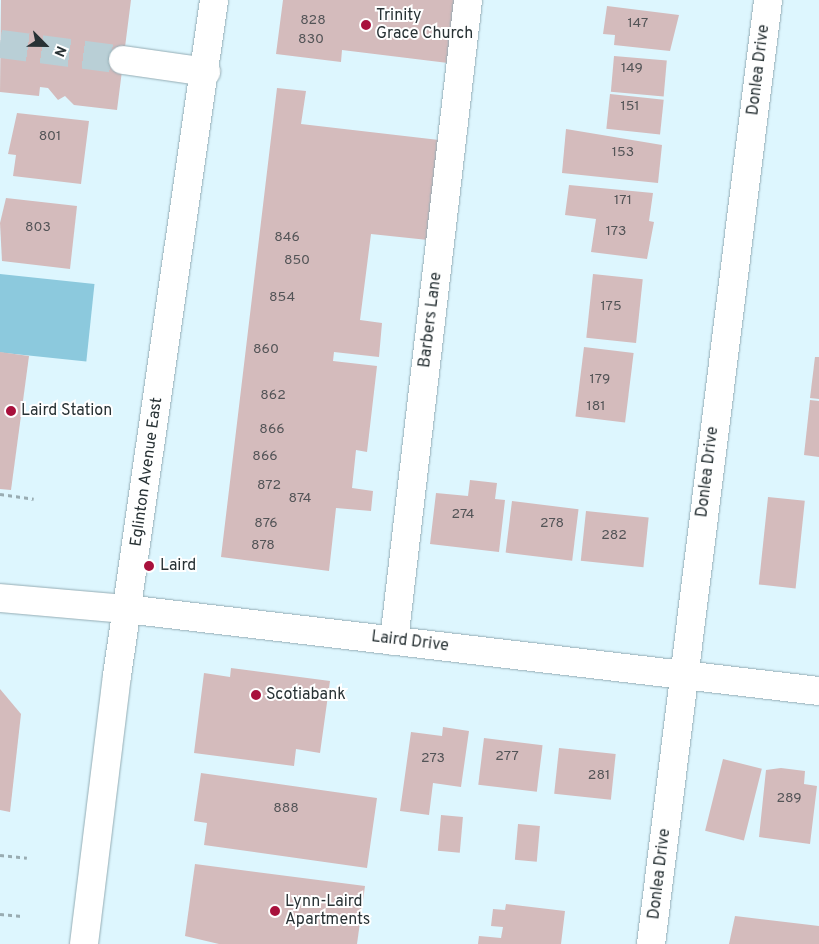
<!DOCTYPE html>
<style>
body{margin:0}
#map{position:relative;width:819px;height:944px;overflow:hidden;background:#ddf6fe;font-family:Overpass,sans-serif}
div>[style]{position:absolute}
[style*='--x']{left:calc(var(--x)*1px);top:calc(var(--y)*1px);width:calc(var(--w)*1px);rotate:calc(var(--a)*1deg)}
.green>*{inset:0;background:#8cc9dd;transform-origin:0 0}
.building>*{inset:0;background:#d4bbbc;transform-origin:0 0}
.minor-tunnel>*{height:28px;margin-top:-14px;transform-origin:0;background:repeating-linear-gradient(90deg,#b9cfd6 0 28px,transparent 0 42px)}
.path>*{height:3px;margin-top:-1.5px;transform-origin:0;background:repeating-linear-gradient(90deg,#99acb2 0 4px,transparent 0 8px)}
.roads{filter:drop-shadow(0 0 1px #94acb4) drop-shadow(0 0 1px #94acb4)}
.minor>*{height:28px;margin:-14px;padding:0 14px;transform-origin:14px;border-radius:14px;background:#fff}
.major>*{height:28px;margin:-14px;padding:0 14px;transform-origin:14px;border-radius:14px;background:#fff}
.dots>*{width:14px;height:14px;translate:-50% -50%;box-sizing:border-box;border:2px solid #fff;border-radius:50%}
span{translate:-50% -50%;white-space:nowrap;text-align:center;line-height:1.15;-webkit-text-stroke:4px #fff;paint-order:stroke}
.number-label{font-size:14px;color:#535457}
.number-label span{-webkit-text-stroke-width:0}
.poi-label{font-size:16px;color:#283235}
.left{translate:0 -50%;text-align:left}
.street-label{font-size:16px;color:#283235}
.north{position:absolute;left:20px;top:20px;width:50px;height:50px;-webkit-text-stroke:4px #fff;paint-order:stroke;rotate:113deg;font-size:14px;font-weight:700;line-height:20px;text-align:center;color:#283235}
.north::after{content:'';display:block;margin:auto;width:18px;height:22px;background:#283235;clip-path:polygon(50% 0,100% 100%,50% 72%,0 100%)}
</style>
<div id="map">
<div class="green">
<div style="left:0;top:274px;width:95px;height:78px;rotate:6deg"></div>
</div>
<div class="building">
<div style="clip-path:polygon(1px 0,131px 0,117px 110px,74px 105px,65px 96px,58px 100px,48px 88px,40px 87px,39px 96px,0 92px)"></div>
<div style="clip-path:polygon(283px 0,456px 0,448px 63px,342px 50px,341px 62px,276px 54px)"></div>
<div style="clip-path:polygon(607px 6px,679px 15px,670px 51px,614px 45px,615px 35px,603px 34px)"></div>
<div style="left:614px;top:56px;width:53px;height:36px;rotate:5deg"></div>
<div style="clip-path:polygon(277px 88px,306px 91px,301px 124px,439px 140px,428px 240px,371px 234px,360px 320px,382px 323px,379px 357px,334px 352px,333px 361px,377px 366px,367px 452px,356px 450px,352px 488px,373px 491px,371px 511px,336px 508px,329px 571px,221px 557px)"></div>
<div style="left:610px;top:94px;width:54px;height:35px;rotate:6deg"></div>
<div style="clip-path:polygon(17px 113px,89px 121px,81px 184px,13px 176px,16px 155px,8px 154px)"></div>
<div style="clip-path:polygon(566px 129px,662px 145px,658px 183px,562px 173px)"></div>
<div style="clip-path:polygon(569px 185px,653px 193px,649px 221px,654px 222px,647px 259px,591px 252px,596px 219px,565px 215px)"></div>
<div style="clip-path:polygon(6px 198px,77px 206px,70px 269px,2px 261px,0 223px)"></div>
<div style="left:593px;top:274px;width:50px;height:64px;rotate:6deg"></div>
<div style="left:584px;top:347px;width:50px;height:70px;rotate:7deg"></div>
<div style="clip-path:polygon(0 352px,29px 356px,11px 490px,0 489px)"></div>
<div style="clip-path:polygon(815px 357px,819px 357px,819px 399px,810px 398px)"></div>
<div style="clip-path:polygon(810px 400px,819px 401px,819px 457px,804px 455px)"></div>
<div style="clip-path:polygon(470px 480px,497px 483px,495px 499px,505px 500px,499px 552px,430px 544px,436px 493px,468px 496px)"></div>
<div style="left:768px;top:497px;width:37px;height:88px;rotate:6deg"></div>
<div style="left:512px;top:501px;width:67px;height:52px;rotate:7deg"></div>
<div style="left:586px;top:511px;width:63px;height:50px;rotate:6deg"></div>
<div style="clip-path:polygon(231px 668px,330px 681px,320px 753px,296px 749px,294px 766px,194px 753px,204px 673px,230px 677px)"></div>
<div style="clip-path:polygon(0 689px,21px 714px,10px 812px,0 810px)"></div>
<div style="clip-path:polygon(443px 727px,469px 731px,461px 787px,433px 783px,429px 815px,400px 811px,411px 732px,442px 736px)"></div>
<div style="left:484px;top:738px;width:59px;height:47px;rotate:7deg"></div>
<div style="left:559px;top:748px;width:57px;height:46px;rotate:6deg"></div>
<div style="left:723px;top:759px;width:40px;height:74px;rotate:14deg"></div>
<div style="clip-path:polygon(781px 768px,805px 771px,804px 784px,817px 786px,810px 844px,759px 837px,766px 770px)"></div>
<div style="clip-path:polygon(201px 773px,377px 798px,367px 868px,204px 845px,207px 823px,194px 821px)"></div>
<div style="left:441px;top:815px;width:22px;height:36px;rotate:5deg"></div>
<div style="left:518px;top:824px;width:22px;height:36px;rotate:5deg"></div>
<div style="clip-path:polygon(195px 864px,365px 886px,357px 944px,219px 944px,185px 936px)"></div>
<div style="clip-path:polygon(506px 904px,565px 911px,561px 944px,478px 944px,479px 936px,501px 938px,503px 927px,491px 926px,493px 909px,505px 910px)"></div>
<div style="clip-path:polygon(735px 916px,819px 926px,819px 944px,729px 944px)"></div>
</div>
<div class="minor-tunnel">
<div style="--x:0;--y:44;--w:124;--a:7.4"></div>
</div>
<div class="path">
<div style="--x:0;--y:494;--w:34;--a:8"></div>
<div style="--x:0;--y:855;--w:27;--a:6"></div>
<div style="--x:0;--y:914;--w:22;--a:5"></div>
</div>
<div class="roads">
<div class="minor">
<div style="--x:123;--y:60;--w:84;--a:8.2"></div>
<div style="--x:126;--y:609;--w:698;--a:6.75"></div>
<div style="--x:394;--y:641;--w:645;--a:-83.41"></div>
<div style="--x:651;--y:944;--w:951;--a:-82.93"></div>
</div>
<div class="major">
<div style="--x:0;--y:598;--w:126;--a:5"></div>
<div style="--x:84;--y:944;--w:270;--a:-83"></div>
<div style="--x:117;--y:676;--w:683;--a:-81.83"></div>
</div>
</div>
<div class="dots">
<div style="left:366px;top:25px;background:#a8113c"></div>
<div style="left:11px;top:411px;background:#a8113c"></div>
<div style="left:149px;top:566px;background:#a8113c"></div>
<div style="left:256px;top:695px;background:#a8113c"></div>
<div style="left:275px;top:911px;background:#a8113c"></div>
</div>
<div class="number-label">
<span style="left:313px;top:21px">828</span>
<span style="left:638px;top:24px">147</span>
<span style="left:311px;top:40px">830</span>
<span style="left:632px;top:69px">149</span>
<span style="left:630px;top:107px">151</span>
<span style="left:50px;top:137px">801</span>
<span style="left:623px;top:153px">153</span>
<span style="left:623px;top:201px">171</span>
<span style="left:38px;top:228px">803</span>
<span style="left:616px;top:232px">173</span>
<span style="left:287px;top:238px">846</span>
<span style="left:297px;top:261px">850</span>
<span style="left:282px;top:298px">854</span>
<span style="left:611px;top:307px">175</span>
<span style="left:266px;top:350px">860</span>
<span style="left:600px;top:380px">179</span>
<span style="left:273px;top:396px">862</span>
<span style="left:596px;top:407px">181</span>
<span style="left:272px;top:430px">866</span>
<span style="left:265px;top:457px">866</span>
<span style="left:269px;top:486px">872</span>
<span style="left:300px;top:499px">874</span>
<span style="left:463px;top:515px">274</span>
<span style="left:266px;top:524px">876</span>
<span style="left:552px;top:524px">278</span>
<span style="left:614px;top:536px">282</span>
<span style="left:263px;top:546px">878</span>
<span style="left:507px;top:757px">277</span>
<span style="left:433px;top:759px">273</span>
<span style="left:599px;top:776px">281</span>
<span style="left:789px;top:799px">289</span>
<span style="left:286px;top:809px">888</span>
</div>
<div class="poi-label">
<span class="left" style="left:376px;top:25px">Trinity<br>Grace Church</span>
<span class="left" style="left:21px;top:411px">Laird Station</span>
<span class="left" style="left:160px;top:566px">Laird</span>
<span class="left" style="left:266px;top:695px">Scotiabank</span>
<span class="left" style="left:285px;top:911px">Lynn-Laird<br>Apartments</span>
</div>
<div class="street-label">
<span style="left:759px;top:70px;rotate:-83deg">Donlea Drive</span>
<span style="left:431px;top:320px;rotate:-83deg">Barbers Lane</span>
<span style="left:147px;top:472px;rotate:-82deg">Eglinton Avenue East</span>
<span style="left:708px;top:472px;rotate:-83deg">Donlea Drive</span>
<span style="left:410px;top:642px;rotate:7deg">Laird Drive</span>
<span style="left:660px;top:874px;rotate:-83deg">Donlea Drive</span>
</div>
<div class="north">N</div>
</div>
